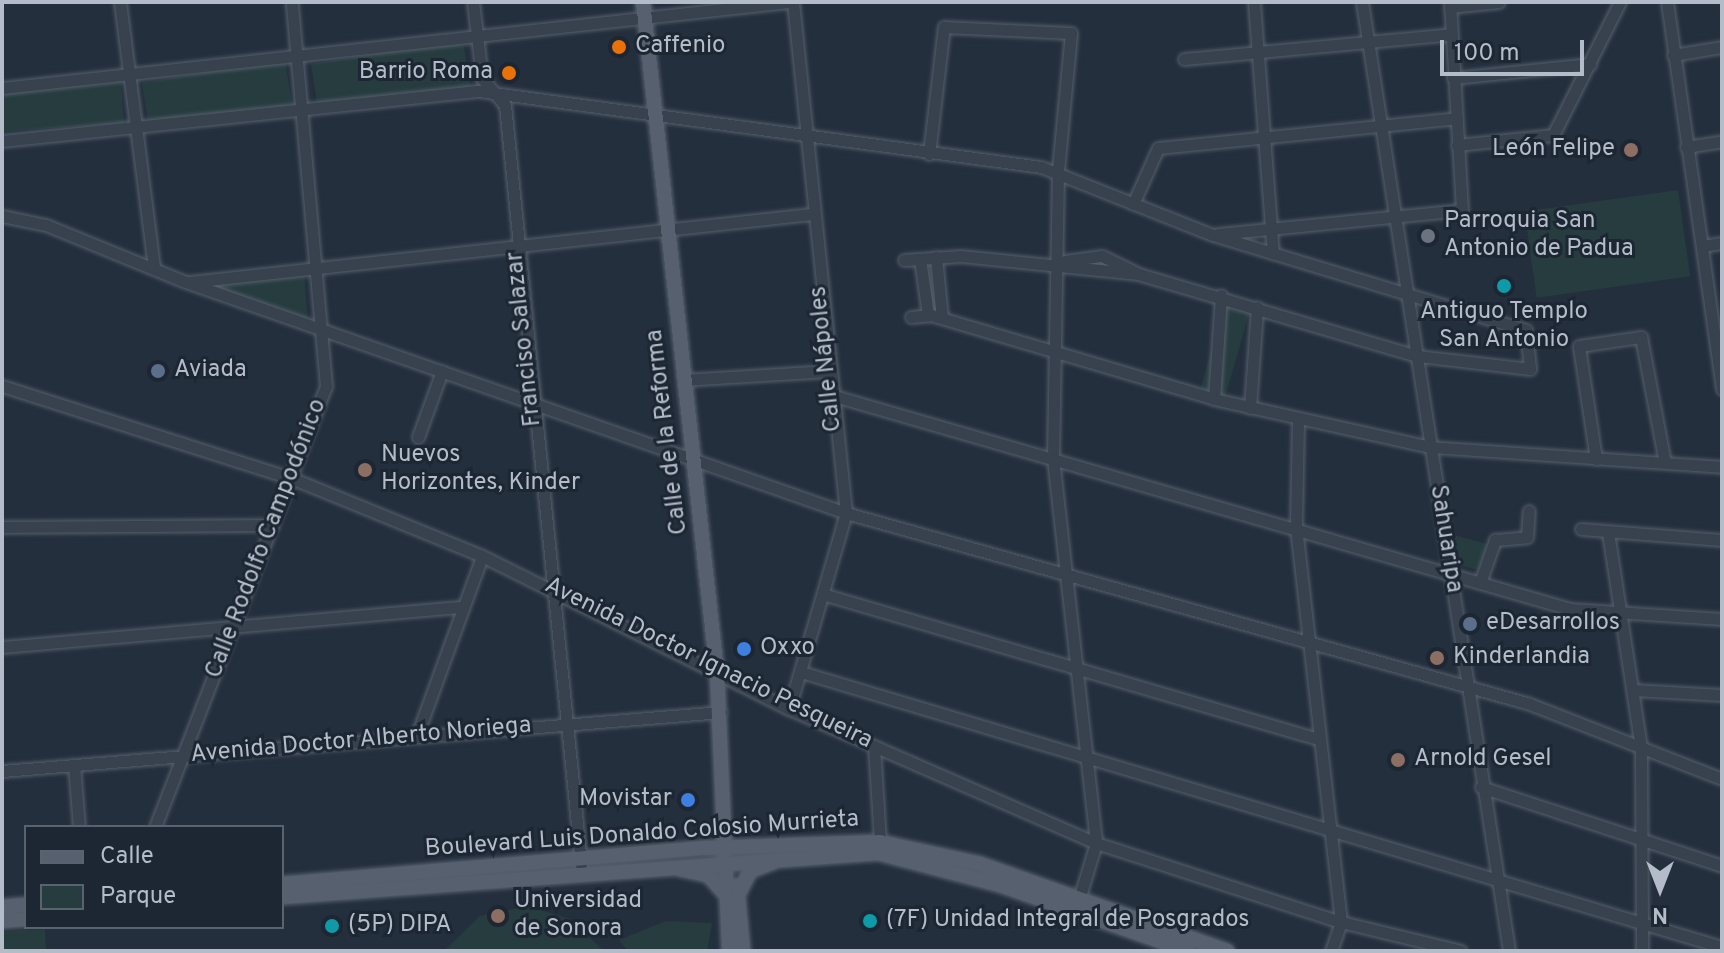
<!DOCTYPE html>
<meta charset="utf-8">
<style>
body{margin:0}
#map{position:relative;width:1724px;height:953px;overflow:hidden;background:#242f3e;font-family:Overpass,sans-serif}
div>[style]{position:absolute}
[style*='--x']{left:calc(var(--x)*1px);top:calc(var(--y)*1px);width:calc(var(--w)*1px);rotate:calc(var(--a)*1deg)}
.green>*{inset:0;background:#263c3f;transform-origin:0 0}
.roads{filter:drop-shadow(0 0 2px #565f6c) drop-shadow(0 0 2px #565f6c)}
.minor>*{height:11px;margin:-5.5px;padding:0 5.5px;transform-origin:5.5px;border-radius:5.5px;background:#38414e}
.major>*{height:14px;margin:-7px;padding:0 7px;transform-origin:7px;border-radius:7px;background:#56606e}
.dots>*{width:22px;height:22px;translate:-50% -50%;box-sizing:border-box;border:4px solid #1d2633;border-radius:50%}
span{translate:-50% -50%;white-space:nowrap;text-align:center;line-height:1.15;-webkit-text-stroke:6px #1d2633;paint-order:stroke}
.poi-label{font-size:24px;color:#b4bcc9}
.left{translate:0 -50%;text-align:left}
.right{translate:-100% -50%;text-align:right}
.street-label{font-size:24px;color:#b4bcc9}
.frame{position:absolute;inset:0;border:4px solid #b4bcc9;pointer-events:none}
.legend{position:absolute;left:24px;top:825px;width:260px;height:104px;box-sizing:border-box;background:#1d2633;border:2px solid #59626f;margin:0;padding:10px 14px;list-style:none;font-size:24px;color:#b4bcc9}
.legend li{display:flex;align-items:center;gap:16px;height:40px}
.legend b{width:40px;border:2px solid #59626f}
.north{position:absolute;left:1620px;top:849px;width:80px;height:80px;-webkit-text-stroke:6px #1d2633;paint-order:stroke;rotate:180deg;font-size:22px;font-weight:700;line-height:32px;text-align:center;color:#b4bcc9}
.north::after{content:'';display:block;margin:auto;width:28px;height:36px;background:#b4bcc9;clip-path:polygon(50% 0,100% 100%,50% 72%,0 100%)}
.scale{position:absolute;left:1440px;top:40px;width:144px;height:36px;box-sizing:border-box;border:4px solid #b4bcc9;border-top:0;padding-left:10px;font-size:24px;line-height:28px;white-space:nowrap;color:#b4bcc9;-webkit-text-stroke:6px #1d2633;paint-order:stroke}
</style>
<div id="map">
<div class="green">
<div style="left:463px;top:40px;width:47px;height:154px;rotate:81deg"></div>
<div style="left:285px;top:60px;width:46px;height:145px;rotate:81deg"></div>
<div style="left:121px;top:81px;width:42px;height:120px;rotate:86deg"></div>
<div style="left:1678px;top:190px;width:87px;height:155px;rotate:82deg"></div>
<div style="clip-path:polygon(304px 271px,308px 322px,201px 284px)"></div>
<div style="left:1225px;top:303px;width:26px;height:89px;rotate:16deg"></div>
<div style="clip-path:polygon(1454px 535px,1487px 544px,1480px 570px,1457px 565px)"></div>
<div style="clip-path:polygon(528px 906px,570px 919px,604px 951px,444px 951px,480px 916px)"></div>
<div style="clip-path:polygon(666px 921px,712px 923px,707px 951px,628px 951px,619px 940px)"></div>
<div style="clip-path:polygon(45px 929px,46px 951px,2px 951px,2px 932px)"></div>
</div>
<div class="roads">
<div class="minor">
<div style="--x:120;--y:2;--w:269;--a:82.7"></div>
<div style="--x:473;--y:2;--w:77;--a:83.2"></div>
<div style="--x:482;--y:78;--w:35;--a:50"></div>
<div style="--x:505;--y:105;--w:763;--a:84.28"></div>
<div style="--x:1254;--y:2;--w:252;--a:85.7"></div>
<div style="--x:1362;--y:2;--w:960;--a:81.19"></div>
<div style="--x:1667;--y:2;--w:391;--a:81.9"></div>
<div style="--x:1450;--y:7;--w:49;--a:-5.8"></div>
<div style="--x:1673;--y:55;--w:50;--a:-9.3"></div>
<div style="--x:1184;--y:59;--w:268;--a:-5.3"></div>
<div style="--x:1453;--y:78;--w:138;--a:-5.8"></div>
<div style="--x:2;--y:88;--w:791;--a:-6.24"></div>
<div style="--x:2;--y:141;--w:480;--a:-6"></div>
<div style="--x:479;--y:91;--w:567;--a:7.7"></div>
<div style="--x:1041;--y:167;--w:185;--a:21.6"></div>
<div style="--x:1213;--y:235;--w:327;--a:16.9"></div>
<div style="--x:1526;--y:330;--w:39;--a:84"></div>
<div style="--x:1530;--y:369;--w:114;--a:-173.4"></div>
<div style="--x:1417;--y:356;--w:290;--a:-163.6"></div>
<div style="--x:1139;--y:274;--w:179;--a:-174.2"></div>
<div style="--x:961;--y:256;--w:57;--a:176"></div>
<div style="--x:1457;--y:145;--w:97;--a:-5.9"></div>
<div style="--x:1553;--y:135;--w:149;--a:-63.3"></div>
<div style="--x:1686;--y:147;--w:36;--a:-9"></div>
<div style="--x:929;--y:154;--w:128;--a:-83.3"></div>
<div style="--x:944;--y:27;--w:127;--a:2.7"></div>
<div style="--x:1071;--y:33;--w:139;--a:95.4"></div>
<div style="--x:1058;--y:171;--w:287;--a:91"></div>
<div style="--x:1053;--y:458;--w:387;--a:83.6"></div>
<div style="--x:1096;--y:843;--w:66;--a:106.8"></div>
<div style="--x:1133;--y:204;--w:61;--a:-65.9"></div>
<div style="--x:1158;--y:148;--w:300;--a:-5.7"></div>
<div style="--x:2;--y:216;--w:45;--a:11.6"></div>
<div style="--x:46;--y:225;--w:151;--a:22.2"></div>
<div style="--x:186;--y:282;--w:699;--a:19.29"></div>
<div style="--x:846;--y:513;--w:710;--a:15.6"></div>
<div style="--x:1530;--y:704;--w:206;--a:21.3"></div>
<div style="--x:1218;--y:234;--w:245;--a:-5.6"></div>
<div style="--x:1462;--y:210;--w:208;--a:-93.3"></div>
<div style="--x:1702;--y:246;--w:20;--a:-9"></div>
<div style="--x:936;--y:257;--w:61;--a:84.4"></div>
<div style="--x:920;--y:259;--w:57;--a:81.9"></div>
<div style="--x:1065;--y:261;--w:37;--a:-8"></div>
<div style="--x:1102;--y:256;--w:37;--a:26"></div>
<div style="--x:190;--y:282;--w:625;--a:-6.25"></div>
<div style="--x:911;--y:317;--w:20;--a:-6"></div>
<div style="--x:931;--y:315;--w:295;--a:16.5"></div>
<div style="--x:1214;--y:399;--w:221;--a:12.5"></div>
<div style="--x:1430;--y:447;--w:293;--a:3.9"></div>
<div style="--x:684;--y:380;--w:145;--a:-3.6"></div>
<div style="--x:2;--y:386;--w:303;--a:17.7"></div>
<div style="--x:291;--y:478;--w:206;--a:22.2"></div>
<div style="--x:482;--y:556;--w:343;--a:26.5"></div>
<div style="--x:789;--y:709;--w:335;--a:23.6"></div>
<div style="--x:1096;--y:843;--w:257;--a:17.9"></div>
<div style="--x:1341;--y:922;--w:123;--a:13.6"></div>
<div style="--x:831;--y:395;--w:769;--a:16.15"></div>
<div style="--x:1570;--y:609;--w:152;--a:3.8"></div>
<div style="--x:1214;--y:399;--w:104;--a:-86.1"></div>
<div style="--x:1250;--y:408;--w:101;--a:-86"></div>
<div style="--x:1298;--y:420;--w:107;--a:91.1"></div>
<div style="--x:1296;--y:527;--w:398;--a:83.5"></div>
<div style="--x:1341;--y:922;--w:31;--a:109"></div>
<div style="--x:418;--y:437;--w:70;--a:-70"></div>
<div style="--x:1596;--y:459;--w:114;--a:-98.6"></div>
<div style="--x:1579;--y:346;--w:63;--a:-8.3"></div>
<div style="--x:1641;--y:337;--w:128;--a:79.2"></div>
<div style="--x:2;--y:527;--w:271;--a:-0.4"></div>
<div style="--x:1581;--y:529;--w:141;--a:4.5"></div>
<div style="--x:1608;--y:532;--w:218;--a:81.3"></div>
<div style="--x:1641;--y:747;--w:204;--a:89.7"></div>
<div style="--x:1480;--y:583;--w:46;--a:-70.8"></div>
<div style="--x:1495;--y:540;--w:32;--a:-5"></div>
<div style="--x:1527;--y:537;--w:26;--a:-86"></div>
<div style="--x:826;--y:595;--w:513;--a:16.31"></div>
<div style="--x:2;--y:647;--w:462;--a:-5"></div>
<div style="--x:801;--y:672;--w:961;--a:16.63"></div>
<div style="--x:1633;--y:690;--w:89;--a:3.2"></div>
<div style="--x:789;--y:709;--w:204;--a:-73.8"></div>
<div style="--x:846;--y:513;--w:514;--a:-95.92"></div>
<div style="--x:417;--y:735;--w:190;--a:-70"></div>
<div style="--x:874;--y:746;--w:96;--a:86.4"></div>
<div style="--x:74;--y:765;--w:62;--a:85.4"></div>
<div style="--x:2;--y:771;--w:721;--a:-4.69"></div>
<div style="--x:1481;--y:787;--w:254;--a:18.1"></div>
<div style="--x:155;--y:827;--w:473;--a:-68.8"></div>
<div style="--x:326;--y:386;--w:386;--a:-95.1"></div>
</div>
<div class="major">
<div style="--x:643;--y:2;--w:674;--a:83.7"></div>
<div style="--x:717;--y:672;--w:279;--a:87.5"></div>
<div style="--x:679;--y:869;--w:30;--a:12"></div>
<div style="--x:708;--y:875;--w:25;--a:48"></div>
<div style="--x:282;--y:884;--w:426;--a:-4.9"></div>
<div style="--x:706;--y:848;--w:174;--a:-2"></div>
<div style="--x:880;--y:842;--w:102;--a:12.4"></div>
<div style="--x:980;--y:864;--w:262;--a:19.4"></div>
<div style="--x:737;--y:886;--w:65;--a:84.7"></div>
<div style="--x:739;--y:893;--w:25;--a:-63"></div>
<div style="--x:750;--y:871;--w:26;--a:-21"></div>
<div style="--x:282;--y:897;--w:598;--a:-4.22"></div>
<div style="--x:878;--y:853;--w:126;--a:14.7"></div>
<div style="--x:1000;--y:885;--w:199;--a:19.3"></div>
<div style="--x:2;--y:907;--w:24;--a:-5"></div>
<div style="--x:2;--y:921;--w:24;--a:-5"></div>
</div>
</div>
<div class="dots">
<div style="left:619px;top:47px;background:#e8710a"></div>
<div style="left:509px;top:73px;background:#e8710a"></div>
<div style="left:1631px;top:150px;background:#8d6e63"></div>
<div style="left:1428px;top:236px;background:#6b7280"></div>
<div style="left:1504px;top:286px;background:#0f9aa8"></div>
<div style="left:158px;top:371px;background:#5c6f8a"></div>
<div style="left:365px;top:470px;background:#8d6e63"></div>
<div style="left:1470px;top:624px;background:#5c6f8a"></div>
<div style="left:744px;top:649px;background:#3f7fe0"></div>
<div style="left:1437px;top:658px;background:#8d6e63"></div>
<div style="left:1398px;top:760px;background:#8d6e63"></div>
<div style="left:688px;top:800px;background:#3f7fe0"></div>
<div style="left:498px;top:916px;background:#8d6e63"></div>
<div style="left:870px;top:921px;background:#0f9aa8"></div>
<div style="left:332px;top:926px;background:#0f9aa8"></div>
</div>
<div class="poi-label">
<span class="left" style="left:635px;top:47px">Caffenio</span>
<span class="right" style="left:493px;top:73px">Barrio Roma</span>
<span class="right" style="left:1615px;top:150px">León Felipe</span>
<span class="left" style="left:1444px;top:236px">Parroquia San<br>Antonio de Padua</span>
<span style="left:1504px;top:327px">Antiguo Templo<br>San Antonio</span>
<span class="left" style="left:174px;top:371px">Aviada</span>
<span class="left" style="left:381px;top:470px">Nuevos<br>Horizontes, Kinder</span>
<span class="left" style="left:1486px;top:624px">eDesarrollos</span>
<span class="left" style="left:760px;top:649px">Oxxo</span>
<span class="left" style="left:1453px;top:658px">Kinderlandia</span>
<span class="left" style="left:1414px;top:760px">Arnold Gesel</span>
<span class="right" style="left:672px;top:800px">Movistar</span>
<span class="left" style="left:514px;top:916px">Universidad<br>de Sonora</span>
<span class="left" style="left:886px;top:921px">(7F) Unidad Integral de Posgrados</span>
<span class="left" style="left:348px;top:926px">(5P) DIPA</span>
</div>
<div class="street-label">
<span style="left:525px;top:339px;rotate:-96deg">Franciso Salazar</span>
<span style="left:827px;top:359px;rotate:-96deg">Calle Nápoles</span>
<span style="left:668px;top:432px;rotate:-97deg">Calle de la Reforma</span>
<span style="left:267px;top:539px;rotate:-69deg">Calle Rodolfo Campodónico</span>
<span style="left:1445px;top:539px;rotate:81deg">Sahuaripa</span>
<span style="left:708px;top:664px;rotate:26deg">Avenida Doctor Ignacio Pesqueira</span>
<span style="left:361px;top:741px;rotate:-5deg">Avenida Doctor Alberto Noriega</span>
<span style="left:642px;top:835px;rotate:-4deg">Boulevard Luis Donaldo Colosio Murrieta</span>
</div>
<div class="frame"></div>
<ul class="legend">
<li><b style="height:10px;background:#56606e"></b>Calle</li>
<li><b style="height:22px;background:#263c3f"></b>Parque</li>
</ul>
<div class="north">N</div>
<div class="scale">100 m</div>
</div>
